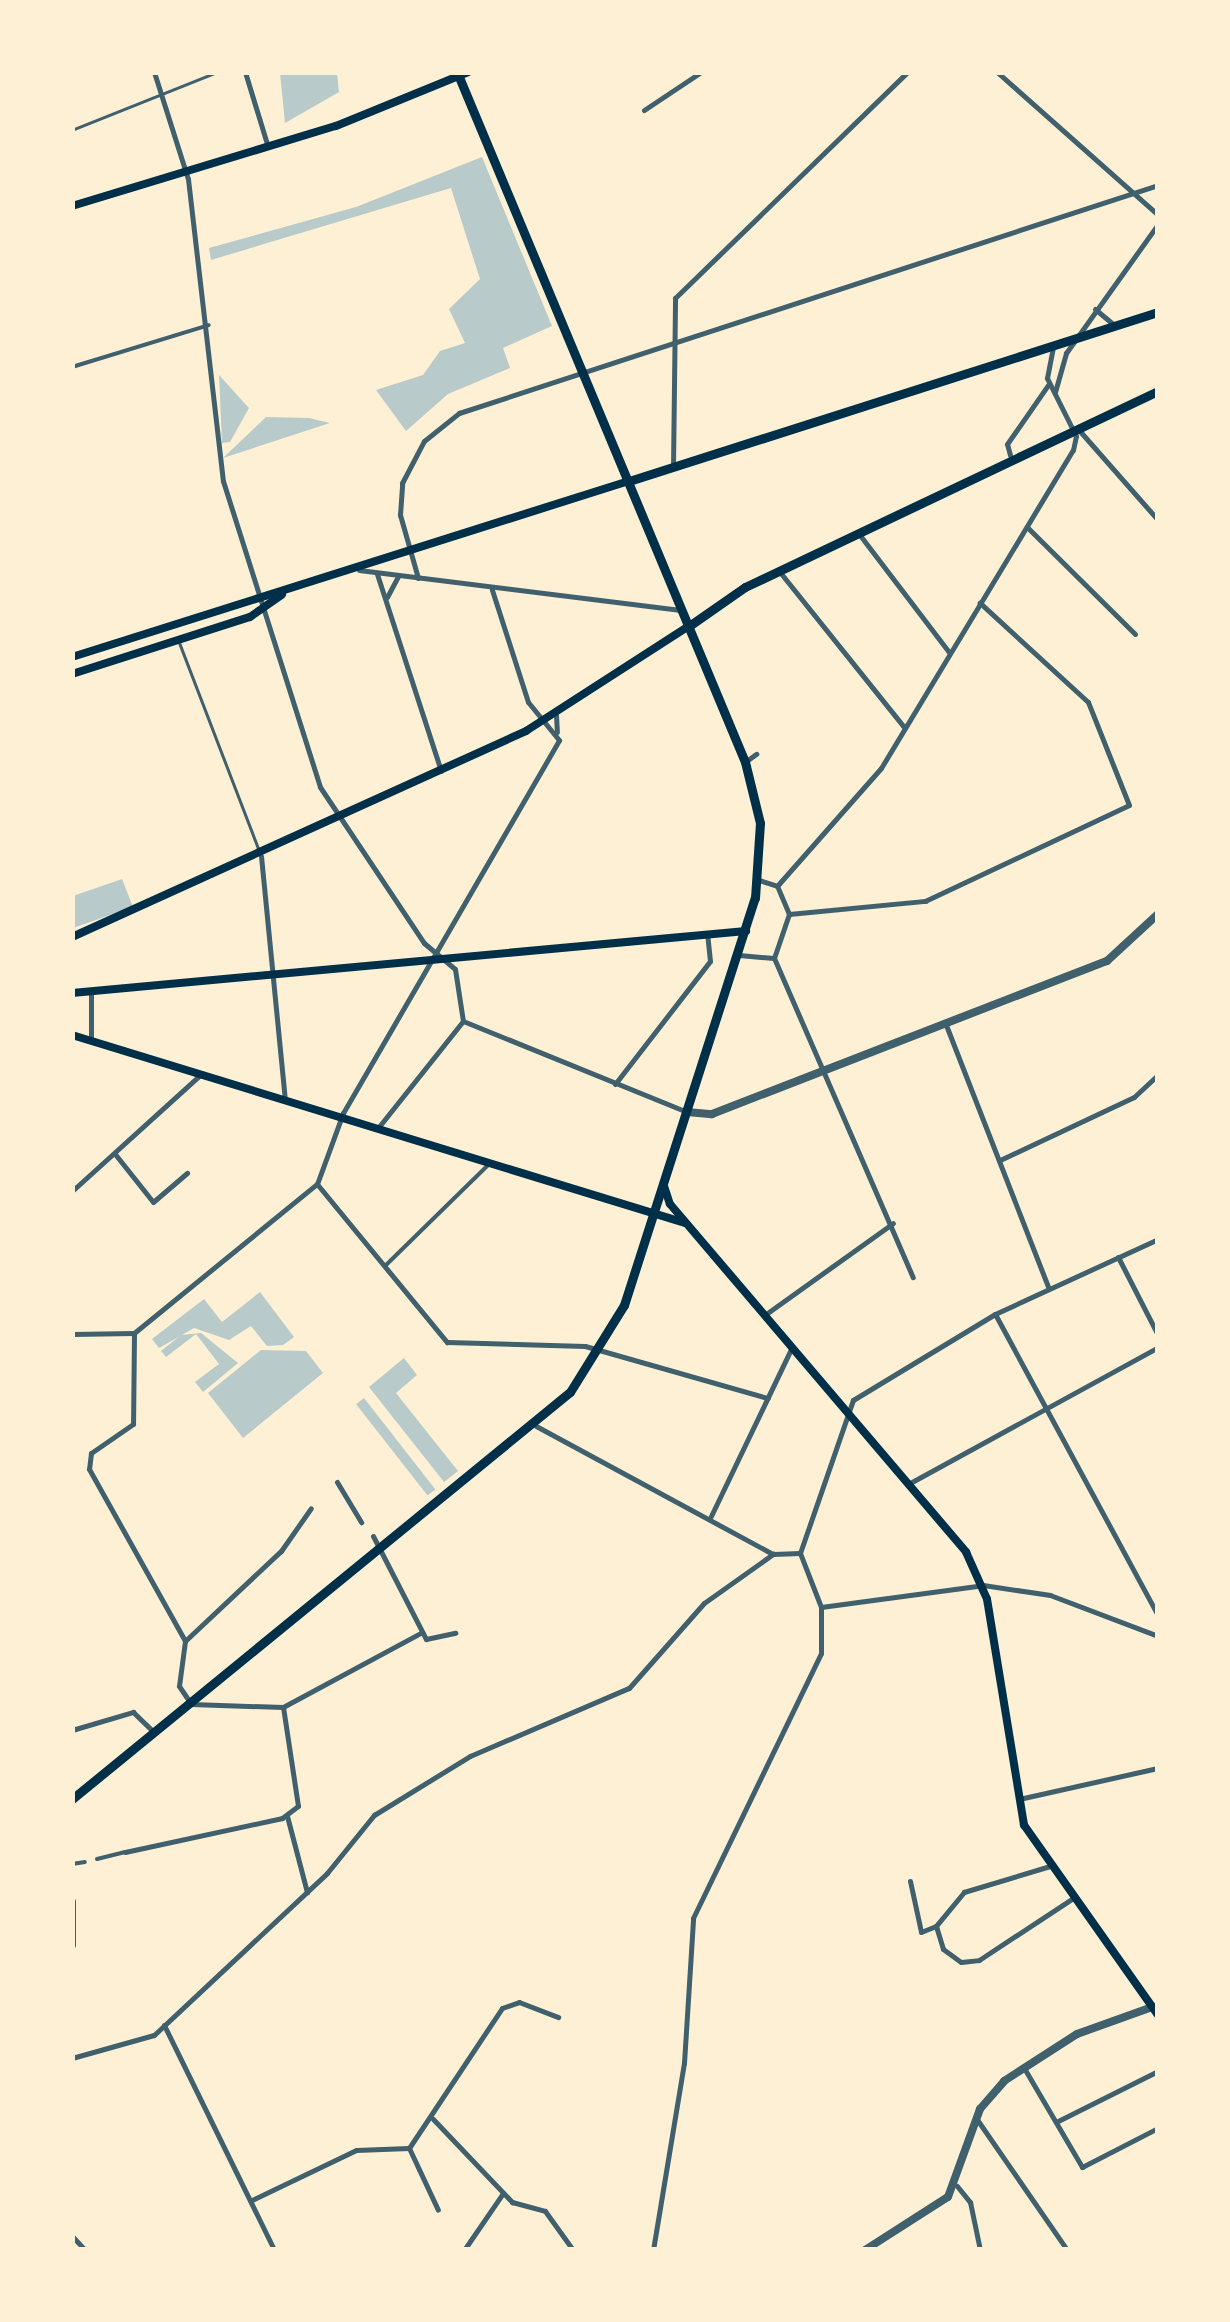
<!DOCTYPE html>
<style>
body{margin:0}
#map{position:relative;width:1230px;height:2322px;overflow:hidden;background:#fdf0d5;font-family:Overpass,sans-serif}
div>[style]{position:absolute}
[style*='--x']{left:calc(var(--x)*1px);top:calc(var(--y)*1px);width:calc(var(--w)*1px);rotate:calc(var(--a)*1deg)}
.green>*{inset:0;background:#b9caca;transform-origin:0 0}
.service>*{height:2.5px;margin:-1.25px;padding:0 1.25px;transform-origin:1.25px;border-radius:1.25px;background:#3f606c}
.pedestrian>*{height:4px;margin:-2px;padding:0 2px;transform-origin:2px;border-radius:2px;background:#3f606c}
.minor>*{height:5px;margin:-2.5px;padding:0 2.5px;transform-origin:2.5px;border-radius:2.5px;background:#3f606c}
.tertiary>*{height:8px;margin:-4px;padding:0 4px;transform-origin:4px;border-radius:4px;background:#3f606c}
.secondary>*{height:8px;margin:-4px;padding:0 4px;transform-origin:4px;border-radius:4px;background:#003049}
.primary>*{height:9px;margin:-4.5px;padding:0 4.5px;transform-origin:4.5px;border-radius:4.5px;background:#003049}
span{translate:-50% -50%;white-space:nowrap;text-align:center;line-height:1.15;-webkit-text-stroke:8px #fdf0d5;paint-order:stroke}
.frame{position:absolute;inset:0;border:75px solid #fdf0d5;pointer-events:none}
</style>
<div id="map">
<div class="green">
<div style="clip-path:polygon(280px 73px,337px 73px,339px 92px,285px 123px)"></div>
<div style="clip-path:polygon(482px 157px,552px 326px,503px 348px,510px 368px,448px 394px,406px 431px,376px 390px,423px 375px,440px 351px,465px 343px,449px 309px,480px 279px,451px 188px,211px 260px,209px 248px,356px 207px)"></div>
<div style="clip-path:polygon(219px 375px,249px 408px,230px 442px,222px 443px)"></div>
<div style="clip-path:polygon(266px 417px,309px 418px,330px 423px,223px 458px)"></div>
<div style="clip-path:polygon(122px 879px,133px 907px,73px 928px,73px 896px)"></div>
<div style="clip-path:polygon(260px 1292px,294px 1337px,283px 1345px,267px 1346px,251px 1326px,229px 1340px,194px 1328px,159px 1348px,152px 1339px,204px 1299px,222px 1322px)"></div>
<div style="clip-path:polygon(201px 1333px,238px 1363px,203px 1392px,195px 1382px,219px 1364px,196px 1334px,166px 1357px,161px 1351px,181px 1335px)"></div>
<div style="clip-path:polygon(261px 1350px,306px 1351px,323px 1373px,243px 1438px,208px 1393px)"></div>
<div style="clip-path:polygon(404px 1358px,417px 1375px,396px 1393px,458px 1471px,444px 1482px,369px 1387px)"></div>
<div style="left:364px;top:1398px;width:116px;height:10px;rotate:52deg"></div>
</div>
<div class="service">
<div style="--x:72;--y:130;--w:156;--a:-21.8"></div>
<div style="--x:180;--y:644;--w:221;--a:69"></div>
</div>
<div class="pedestrian">
<div style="--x:72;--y:367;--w:143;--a:-17"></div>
<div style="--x:385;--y:1266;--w:144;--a:-44.4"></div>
<div style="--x:97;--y:1859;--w:29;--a:-14"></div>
<div style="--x:72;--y:1864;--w:13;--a:-9"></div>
</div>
<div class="minor">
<div style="--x:154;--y:72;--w:112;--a:72.4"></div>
<div style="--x:188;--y:179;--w:304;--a:83.4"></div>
<div style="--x:223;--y:481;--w:321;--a:72.4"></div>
<div style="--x:320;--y:787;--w:187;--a:56.3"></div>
<div style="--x:424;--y:943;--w:40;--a:40"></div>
<div style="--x:455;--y:969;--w:53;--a:81.3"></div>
<div style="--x:463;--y:1021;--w:138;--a:128.5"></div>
<div style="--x:245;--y:72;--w:78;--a:73"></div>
<div style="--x:997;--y:72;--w:215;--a:41.6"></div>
<div style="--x:644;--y:110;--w:69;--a:-33.7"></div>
<div style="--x:1095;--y:309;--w:23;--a:40"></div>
<div style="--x:1055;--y:392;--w:41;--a:-74.2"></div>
<div style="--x:1066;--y:353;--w:158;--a:-54.5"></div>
<div style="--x:1078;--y:429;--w:121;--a:48.7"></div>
<div style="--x:1010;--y:455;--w:11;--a:-105"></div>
<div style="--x:1007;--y:444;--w:72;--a:-55.2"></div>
<div style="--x:673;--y:467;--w:169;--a:-89.3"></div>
<div style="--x:675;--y:298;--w:324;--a:-44.2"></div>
<div style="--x:1027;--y:527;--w:152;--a:44.7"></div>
<div style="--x:859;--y:534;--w:148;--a:52.7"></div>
<div style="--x:359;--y:570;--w:322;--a:7.1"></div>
<div style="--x:779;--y:571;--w:201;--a:51.3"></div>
<div style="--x:377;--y:574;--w:207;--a:72"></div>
<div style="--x:418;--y:578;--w:66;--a:-105.9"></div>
<div style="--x:400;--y:515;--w:32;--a:-86"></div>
<div style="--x:402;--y:483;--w:47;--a:-62.4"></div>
<div style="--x:424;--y:441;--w:45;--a:-38.7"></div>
<div style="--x:459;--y:413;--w:735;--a:-18.07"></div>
<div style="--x:387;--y:597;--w:24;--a:-62"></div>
<div style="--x:556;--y:715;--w:17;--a:87"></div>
<div style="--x:745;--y:762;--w:14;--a:-36"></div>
<div style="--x:261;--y:856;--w:246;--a:84.4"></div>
<div style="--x:759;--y:880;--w:19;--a:18"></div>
<div style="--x:777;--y:886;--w:157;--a:-48.6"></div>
<div style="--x:881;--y:768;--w:371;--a:-58.9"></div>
<div style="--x:1073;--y:450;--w:14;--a:-78"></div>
<div style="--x:1076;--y:436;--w:65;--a:-116.6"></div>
<div style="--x:1047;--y:378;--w:31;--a:-79"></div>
<div style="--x:789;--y:914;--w:137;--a:-5.5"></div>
<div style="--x:925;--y:901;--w:225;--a:-25.2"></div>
<div style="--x:1129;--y:805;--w:111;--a:-111.7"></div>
<div style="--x:1088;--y:702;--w:147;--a:-137.5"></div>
<div style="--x:739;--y:955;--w:35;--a:5"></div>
<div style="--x:774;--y:958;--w:348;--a:66.5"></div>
<div style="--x:774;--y:958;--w:46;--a:-71.2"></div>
<div style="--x:789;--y:914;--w:30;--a:-113"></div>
<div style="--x:463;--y:1021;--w:242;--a:22.1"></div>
<div style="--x:946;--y:1025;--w:283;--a:68.7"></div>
<div style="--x:91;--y:1041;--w:50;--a:-90"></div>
<div style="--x:615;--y:1084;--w:155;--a:-52.3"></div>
<div style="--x:710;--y:961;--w:27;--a:-96"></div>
<div style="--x:115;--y:1154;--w:61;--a:51.6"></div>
<div style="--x:153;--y:1202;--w:45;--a:-40.5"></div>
<div style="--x:1000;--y:1160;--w:148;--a:-25.2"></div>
<div style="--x:1134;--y:1097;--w:33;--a:-43"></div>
<div style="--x:317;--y:1184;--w:205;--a:50.6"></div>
<div style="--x:447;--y:1342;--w:138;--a:1.7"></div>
<div style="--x:585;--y:1346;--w:190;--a:15.9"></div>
<div style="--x:72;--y:1191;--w:173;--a:-42.2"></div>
<div style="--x:1118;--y:1257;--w:88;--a:62.9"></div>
<div style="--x:766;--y:1314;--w:156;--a:-35.6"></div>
<div style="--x:995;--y:1314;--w:342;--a:61.6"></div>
<div style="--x:134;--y:1333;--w:91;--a:90.6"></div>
<div style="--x:133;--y:1424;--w:51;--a:145.4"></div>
<div style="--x:91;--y:1453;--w:16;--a:97"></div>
<div style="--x:89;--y:1469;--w:197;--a:60.8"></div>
<div style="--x:185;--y:1641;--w:45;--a:97.6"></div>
<div style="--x:179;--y:1686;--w:22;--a:56"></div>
<div style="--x:191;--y:1704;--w:92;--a:1.9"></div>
<div style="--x:283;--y:1707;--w:158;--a:-28.3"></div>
<div style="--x:72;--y:1334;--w:62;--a:-0.9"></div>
<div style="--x:134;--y:1333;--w:236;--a:-39.2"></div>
<div style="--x:317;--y:1184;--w:76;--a:-69.9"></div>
<div style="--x:343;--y:1113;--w:431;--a:-59.9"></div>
<div style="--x:559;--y:740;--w:49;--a:-129.2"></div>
<div style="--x:528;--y:702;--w:118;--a:-107.8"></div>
<div style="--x:536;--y:1426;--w:269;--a:28.4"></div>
<div style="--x:337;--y:1482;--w:47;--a:59"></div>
<div style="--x:910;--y:1483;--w:283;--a:-28.7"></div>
<div style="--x:711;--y:1516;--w:187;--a:-64.4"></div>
<div style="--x:373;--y:1536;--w:116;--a:62.8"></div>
<div style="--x:426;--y:1639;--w:30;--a:-12"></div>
<div style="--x:72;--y:1544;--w:168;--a:90"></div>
<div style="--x:821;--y:1607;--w:163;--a:-7.7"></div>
<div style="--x:983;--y:1585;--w:68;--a:8.5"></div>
<div style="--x:1050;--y:1595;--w:116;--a:20.8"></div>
<div style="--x:185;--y:1641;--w:132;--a:-43.2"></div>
<div style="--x:281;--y:1551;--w:52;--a:-55.1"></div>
<div style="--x:72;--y:1730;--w:64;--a:-16.4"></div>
<div style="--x:133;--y:1712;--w:29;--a:44"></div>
<div style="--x:1019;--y:1799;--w:142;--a:-12.6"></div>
<div style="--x:287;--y:1816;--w:79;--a:75.3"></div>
<div style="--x:125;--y:1852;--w:161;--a:-12.2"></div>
<div style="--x:282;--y:1818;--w:20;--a:-37"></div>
<div style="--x:298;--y:1806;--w:100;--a:-98.6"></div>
<div style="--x:1050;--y:1866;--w:90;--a:163.2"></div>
<div style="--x:964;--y:1892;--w:44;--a:129.5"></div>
<div style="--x:936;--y:1926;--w:24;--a:73"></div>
<div style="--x:943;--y:1949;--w:22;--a:36"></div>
<div style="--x:961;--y:1962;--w:18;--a:-6"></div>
<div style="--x:979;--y:1960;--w:113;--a:-33.4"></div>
<div style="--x:910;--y:1881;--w:52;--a:77.8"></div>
<div style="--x:921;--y:1932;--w:16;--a:-22"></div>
<div style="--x:164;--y:2025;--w:250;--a:63.9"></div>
<div style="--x:72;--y:2058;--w:85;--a:-15.7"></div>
<div style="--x:154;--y:2035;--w:237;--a:-43.1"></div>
<div style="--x:327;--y:1873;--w:75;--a:-51"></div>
<div style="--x:374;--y:1815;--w:113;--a:-31.6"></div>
<div style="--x:470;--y:1756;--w:173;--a:-23.2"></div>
<div style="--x:629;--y:1688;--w:113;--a:-48.6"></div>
<div style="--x:704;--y:1603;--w:85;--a:-35.4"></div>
<div style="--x:773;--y:1554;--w:27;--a:-2"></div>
<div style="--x:800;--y:1553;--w:162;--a:-70.9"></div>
<div style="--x:853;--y:1400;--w:166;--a:-31.2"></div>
<div style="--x:995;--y:1314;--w:179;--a:-24.7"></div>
<div style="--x:1024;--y:2068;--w:115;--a:59.6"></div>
<div style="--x:1082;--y:2167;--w:85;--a:-27.2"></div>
<div style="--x:976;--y:2118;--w:160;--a:55.4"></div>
<div style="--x:433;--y:2119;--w:115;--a:46.4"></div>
<div style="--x:512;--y:2202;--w:34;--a:15"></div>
<div style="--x:545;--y:2211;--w:48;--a:54.3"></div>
<div style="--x:1056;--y:2122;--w:114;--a:-26.6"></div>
<div style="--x:409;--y:2148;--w:68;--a:64.9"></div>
<div style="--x:957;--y:2186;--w:21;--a:51"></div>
<div style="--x:970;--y:2202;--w:49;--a:78.2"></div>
<div style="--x:252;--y:2200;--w:115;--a:-25.7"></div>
<div style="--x:356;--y:2150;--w:53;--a:-2.2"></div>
<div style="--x:409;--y:2148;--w:168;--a:-56.4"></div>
<div style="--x:502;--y:2008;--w:18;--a:-19"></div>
<div style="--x:519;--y:2002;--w:42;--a:21"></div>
<div style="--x:72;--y:2236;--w:19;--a:47"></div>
<div style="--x:464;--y:2250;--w:69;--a:-55.6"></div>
<div style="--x:653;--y:2250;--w:190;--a:-80.6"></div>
<div style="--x:684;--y:2063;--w:145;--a:-86.4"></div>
<div style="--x:693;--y:1918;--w:294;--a:-64.2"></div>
<div style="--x:821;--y:1653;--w:46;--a:-90"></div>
<div style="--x:821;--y:1607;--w:58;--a:-111.3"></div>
</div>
<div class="tertiary">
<div style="--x:687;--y:1112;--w:25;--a:5"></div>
<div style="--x:712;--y:1114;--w:424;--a:-21.2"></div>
<div style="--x:1107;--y:961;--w:69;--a:-42.7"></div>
<div style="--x:72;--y:1902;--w:43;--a:90"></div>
<div style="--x:865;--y:2250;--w:98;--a:-32.6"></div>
<div style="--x:948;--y:2197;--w:94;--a:-70"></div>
<div style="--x:980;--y:2109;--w:37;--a:-49"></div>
<div style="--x:1004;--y:2081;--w:87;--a:-32.8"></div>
<div style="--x:1077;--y:2034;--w:80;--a:-19.8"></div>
</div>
<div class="secondary">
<div style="--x:72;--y:206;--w:276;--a:-16.9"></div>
<div style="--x:336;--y:126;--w:143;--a:-22.2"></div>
<div style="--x:72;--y:657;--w:584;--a:-17.54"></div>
<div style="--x:72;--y:674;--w:187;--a:-17.8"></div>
<div style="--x:250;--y:617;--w:39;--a:-35"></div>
<div style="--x:72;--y:937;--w:499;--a:-24.4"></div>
<div style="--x:526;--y:731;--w:194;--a:-32.8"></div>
<div style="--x:72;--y:993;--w:677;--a:-5.26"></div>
<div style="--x:72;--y:1035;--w:641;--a:17.05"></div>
<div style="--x:664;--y:1186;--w:19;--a:72"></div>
<div style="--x:670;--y:1204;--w:457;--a:49.6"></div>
<div style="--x:966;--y:1552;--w:51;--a:65.9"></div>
<div style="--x:987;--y:1599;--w:229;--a:80.7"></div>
<div style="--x:1024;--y:1825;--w:232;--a:54.8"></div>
</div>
<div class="primary">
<div style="--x:629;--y:481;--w:555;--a:-17.72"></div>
<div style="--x:689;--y:626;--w:68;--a:-34.9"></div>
<div style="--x:745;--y:587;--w:457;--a:-25.4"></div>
<div style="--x:72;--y:1799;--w:643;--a:-39.26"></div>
<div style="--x:570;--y:1392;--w:102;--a:-58.2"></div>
<div style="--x:624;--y:1305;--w:428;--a:-72.2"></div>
<div style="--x:755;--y:898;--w:75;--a:-86.2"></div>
<div style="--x:760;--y:823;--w:63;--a:-103.8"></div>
<div style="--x:745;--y:762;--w:748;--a:-112.66"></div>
</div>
<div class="frame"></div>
</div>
